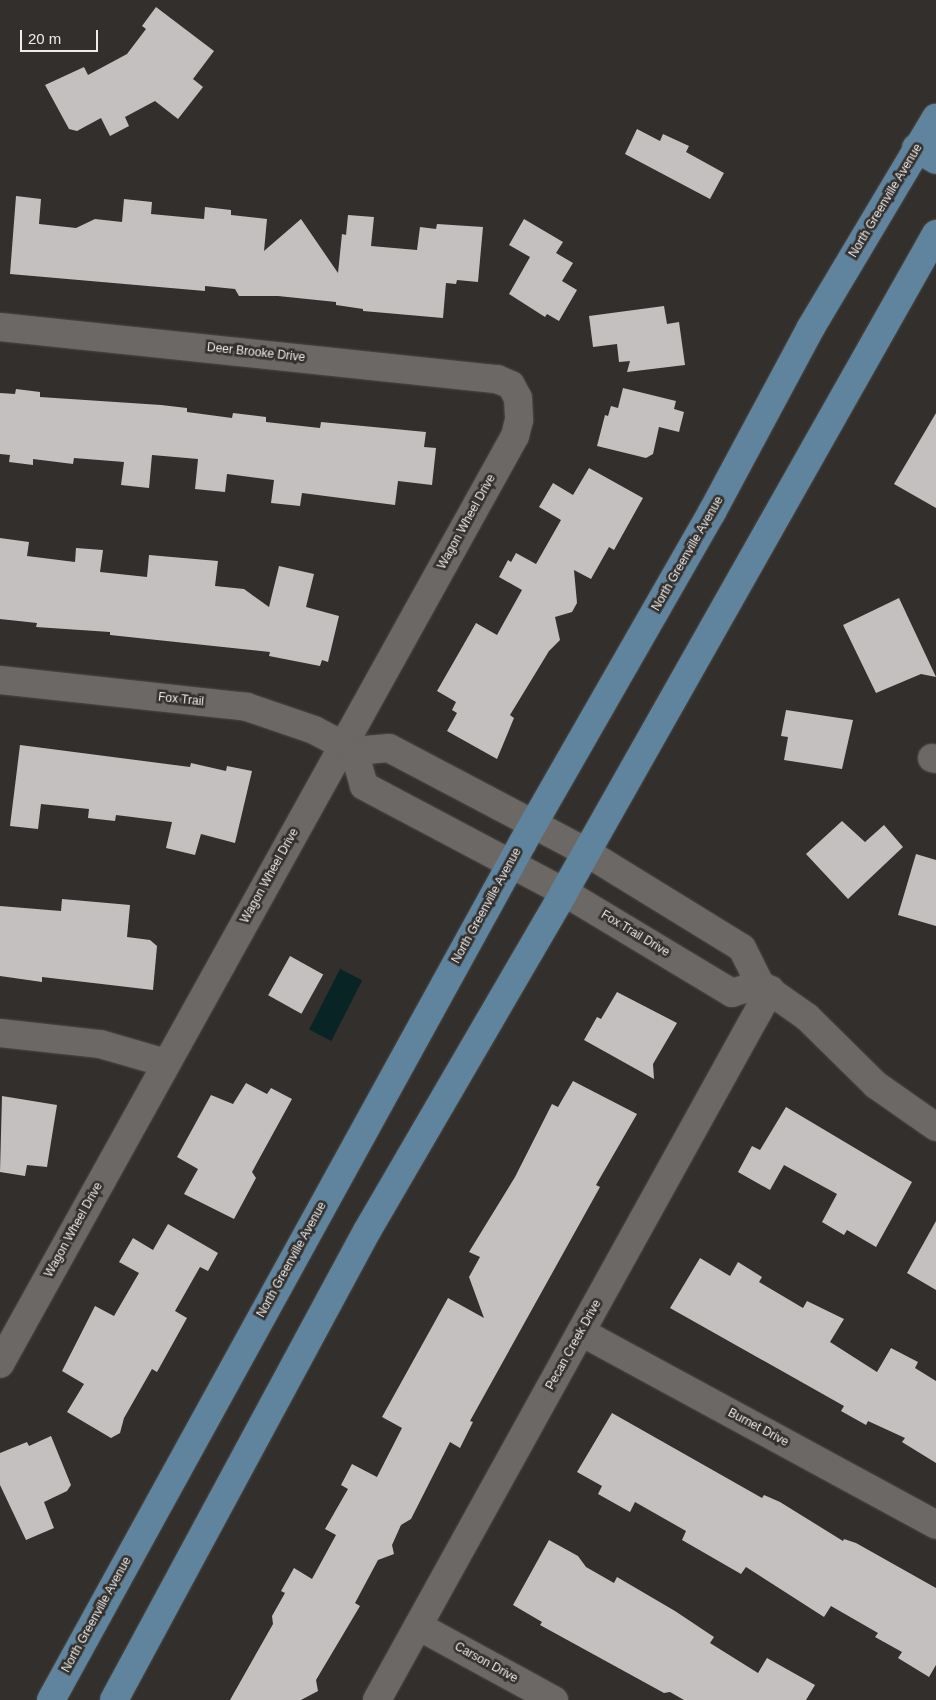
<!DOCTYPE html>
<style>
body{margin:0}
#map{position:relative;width:936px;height:1700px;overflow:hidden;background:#322f2d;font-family:Helvetica,sans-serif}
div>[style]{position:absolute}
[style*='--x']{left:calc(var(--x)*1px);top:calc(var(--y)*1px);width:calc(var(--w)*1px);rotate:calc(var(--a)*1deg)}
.water>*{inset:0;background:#082425;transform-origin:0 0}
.building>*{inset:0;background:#c5c0c0;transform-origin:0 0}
.roads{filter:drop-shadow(0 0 1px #4d4a49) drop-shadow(0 0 1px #4d4a49)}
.minor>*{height:28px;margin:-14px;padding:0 14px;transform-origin:14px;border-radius:14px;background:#6b6866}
.major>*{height:28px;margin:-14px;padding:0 14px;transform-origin:14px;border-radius:14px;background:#60849d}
span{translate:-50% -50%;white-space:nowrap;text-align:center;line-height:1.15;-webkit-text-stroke:5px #322f2d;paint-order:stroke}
.street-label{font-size:12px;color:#efedec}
.scale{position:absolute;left:20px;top:30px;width:78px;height:22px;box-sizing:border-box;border:2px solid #efedec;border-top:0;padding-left:6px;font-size:15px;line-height:18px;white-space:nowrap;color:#efedec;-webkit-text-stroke:4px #322f2d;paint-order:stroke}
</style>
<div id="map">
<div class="water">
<div style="left:340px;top:969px;width:25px;height:68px;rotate:27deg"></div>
</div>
<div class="building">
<div style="clip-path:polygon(156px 7px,214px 51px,193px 79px,203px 87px,178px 119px,155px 101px,125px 117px,129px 126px,110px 136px,101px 118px,77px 131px,69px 129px,45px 85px,84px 67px,88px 75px,127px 54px,146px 29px,142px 26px)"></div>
<div style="clip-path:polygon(637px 129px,660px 141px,663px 134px,689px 146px,686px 152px,724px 173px,710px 199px,625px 154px)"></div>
<div style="clip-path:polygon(16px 196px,41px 199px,39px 224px,76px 228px,95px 219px,122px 222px,124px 199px,152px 202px,151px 214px,204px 219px,205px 207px,231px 210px,231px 215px,267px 219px,264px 251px,301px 219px,338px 273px,342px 234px,346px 235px,348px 215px,374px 217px,371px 246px,417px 250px,420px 227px,436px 229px,437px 224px,483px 227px,478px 282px,457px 280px,456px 284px,446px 283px,443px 318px,363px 311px,363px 309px,336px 305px,336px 302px,278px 296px,239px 296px,235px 289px,205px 286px,205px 291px,10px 274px)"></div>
<div style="clip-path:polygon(524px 219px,563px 242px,556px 253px,573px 263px,562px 281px,577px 290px,559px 321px,547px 314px,545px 317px,509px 294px,530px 257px,509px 245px)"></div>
<div style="clip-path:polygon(664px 306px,667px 324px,679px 322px,685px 365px,627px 372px,630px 361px,619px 362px,617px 344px,593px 347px,589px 316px)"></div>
<div style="clip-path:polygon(623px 388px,676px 401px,674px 409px,684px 412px,679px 432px,659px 427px,653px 454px,646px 458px,597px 446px,605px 415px,608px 416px,611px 406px,618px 408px)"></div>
<div style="clip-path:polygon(16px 389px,40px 392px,40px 397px,161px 405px,187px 408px,187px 412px,232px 418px,233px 413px,266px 417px,266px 422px,320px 428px,321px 422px,426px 432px,424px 447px,436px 448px,432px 485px,398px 481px,395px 505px,302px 493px,300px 506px,271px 503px,274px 480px,227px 474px,225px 492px,195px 489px,198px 459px,152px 455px,149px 488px,121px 485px,124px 462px,74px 458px,73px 464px,33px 459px,33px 465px,9px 462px,10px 455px,0 454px,0 393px,15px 394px)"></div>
<div style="clip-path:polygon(936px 413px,936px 508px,894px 484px)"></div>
<div style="clip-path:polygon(589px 468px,643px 498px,614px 550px,609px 547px,591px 579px,574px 570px,577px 603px,572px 612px,555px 617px,560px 640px,549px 651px,510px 715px,514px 718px,497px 759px,447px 731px,457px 713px,452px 710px,456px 702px,437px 691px,476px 623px,497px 635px,522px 590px,499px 577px,508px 560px,511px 562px,516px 553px,536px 564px,561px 520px,539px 507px,553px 483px,573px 495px)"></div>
<div style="clip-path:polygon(0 538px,29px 542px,27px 556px,75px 562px,76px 548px,103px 550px,100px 572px,147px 577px,149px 555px,218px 561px,215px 586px,244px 589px,269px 607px,279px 566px,314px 574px,306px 607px,339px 616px,328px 662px,322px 660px,320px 666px,269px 656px,270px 652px,110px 635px,110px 632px,36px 627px,37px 623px,0 619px)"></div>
<div style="clip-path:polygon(899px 598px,936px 677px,921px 674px,876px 693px,843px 625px)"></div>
<div style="clip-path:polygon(786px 710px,853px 720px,842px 769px,784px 760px,788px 737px,781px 736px)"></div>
<div style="clip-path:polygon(20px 745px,190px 767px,191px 763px,226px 771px,227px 766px,252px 771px,235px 843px,201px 834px,195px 855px,166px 848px,172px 822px,116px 815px,115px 821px,88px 818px,89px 809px,41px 804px,38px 829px,10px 826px)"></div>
<div style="clip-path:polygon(842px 821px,865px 842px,884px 825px,903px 847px,848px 899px,806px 854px)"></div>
<div style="clip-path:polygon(916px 854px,936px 860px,936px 926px,898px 915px)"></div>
<div style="clip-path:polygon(62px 899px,130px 905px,127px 937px,150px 940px,157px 946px,153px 990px,42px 977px,42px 982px,0 976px,0 906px,61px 911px)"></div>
<div style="left:290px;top:956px;width:38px;height:45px;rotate:29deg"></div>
<div style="clip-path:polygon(617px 992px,677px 1023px,653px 1064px,654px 1079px,584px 1040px,597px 1017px,601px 1019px)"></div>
<div style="clip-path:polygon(573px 1081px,637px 1114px,596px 1185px,600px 1187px,470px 1421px,473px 1422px,460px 1448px,450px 1442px,411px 1519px,401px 1525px,392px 1545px,394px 1554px,378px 1560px,355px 1603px,360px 1606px,316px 1680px,318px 1691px,301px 1700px,230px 1700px,273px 1624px,272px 1616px,285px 1593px,281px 1591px,294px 1568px,312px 1579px,336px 1535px,325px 1529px,348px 1489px,341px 1485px,352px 1464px,377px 1477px,402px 1428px,382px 1417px,448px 1298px,484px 1318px,469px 1277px,480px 1257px,469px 1252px,515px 1177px,552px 1104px,558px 1107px)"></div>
<div style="clip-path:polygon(246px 1083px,267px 1094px,271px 1088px,292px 1099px,252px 1172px,256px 1178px,234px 1219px,184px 1194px,198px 1169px,177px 1157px,211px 1095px,233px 1104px)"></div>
<div style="clip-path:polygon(2px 1096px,57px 1105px,47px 1167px,27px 1165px,25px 1176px,0 1172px)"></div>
<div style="clip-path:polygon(786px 1107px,912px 1182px,876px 1247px,847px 1230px,844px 1235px,822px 1222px,837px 1194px,784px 1165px,770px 1190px,738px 1172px,752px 1146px,760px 1150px)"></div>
<div style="clip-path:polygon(936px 1221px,936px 1290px,907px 1273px)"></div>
<div style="clip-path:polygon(168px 1224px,218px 1253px,208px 1271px,200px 1267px,175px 1311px,187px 1318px,157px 1372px,152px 1369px,124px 1418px,120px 1433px,111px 1438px,67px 1412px,84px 1384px,62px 1371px,95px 1306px,114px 1316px,139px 1273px,119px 1262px,133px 1238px,153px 1250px)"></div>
<div style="clip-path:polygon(700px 1258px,730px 1276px,738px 1262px,762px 1277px,759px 1282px,803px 1308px,807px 1301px,844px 1319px,830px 1342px,877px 1372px,891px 1348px,918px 1362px,915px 1368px,936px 1381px,936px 1463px,902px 1442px,905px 1438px,868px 1421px,866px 1425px,841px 1411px,844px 1406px,670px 1308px)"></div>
<div style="clip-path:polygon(612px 1413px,762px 1498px,764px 1495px,780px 1502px,843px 1541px,844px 1539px,856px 1543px,936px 1588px,936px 1665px,929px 1677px,898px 1658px,902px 1652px,875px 1637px,878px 1633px,831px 1606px,824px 1617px,746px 1567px,741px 1574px,682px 1540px,686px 1531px,635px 1502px,630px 1512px,598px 1494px,602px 1486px,577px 1472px)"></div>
<div style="clip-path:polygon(51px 1436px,71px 1485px,67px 1491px,44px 1502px,54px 1528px,26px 1540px,0 1485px,0 1453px,27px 1442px,29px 1446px)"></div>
<div style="clip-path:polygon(549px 1540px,578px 1556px,586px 1567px,614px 1583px,617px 1577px,675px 1611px,714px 1637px,710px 1643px,758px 1673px,767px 1658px,815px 1685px,806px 1700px,684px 1700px,670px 1692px,664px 1693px,540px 1625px,542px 1622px,513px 1605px)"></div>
</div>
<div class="roads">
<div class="minor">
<div style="--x:0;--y:327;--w:500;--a:6"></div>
<div style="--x:497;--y:379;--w:15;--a:23"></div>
<div style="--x:511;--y:385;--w:15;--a:62"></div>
<div style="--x:518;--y:398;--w:22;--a:87"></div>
<div style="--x:519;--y:420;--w:16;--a:104"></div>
<div style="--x:515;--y:436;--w:1061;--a:119.03"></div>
<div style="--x:0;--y:680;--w:248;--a:6.2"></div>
<div style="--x:247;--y:707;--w:71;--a:18.9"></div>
<div style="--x:314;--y:730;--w:45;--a:27.7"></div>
<div style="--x:354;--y:751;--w:35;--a:-5"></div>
<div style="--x:389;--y:748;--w:223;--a:27.8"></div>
<div style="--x:586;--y:852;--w:183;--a:31.6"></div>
<div style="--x:742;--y:948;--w:40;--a:63.4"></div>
<div style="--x:760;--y:984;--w:57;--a:35.1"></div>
<div style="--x:807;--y:1017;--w:97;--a:44.6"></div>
<div style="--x:876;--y:1085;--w:73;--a:35"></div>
<div style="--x:354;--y:751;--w:36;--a:74"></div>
<div style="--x:364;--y:786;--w:226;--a:27.9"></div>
<div style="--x:564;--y:892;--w:196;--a:31"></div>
<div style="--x:732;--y:993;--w:29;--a:-18"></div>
<div style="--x:932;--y:758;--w:4;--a:14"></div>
<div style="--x:0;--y:1033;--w:101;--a:6.3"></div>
<div style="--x:100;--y:1044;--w:69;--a:16.1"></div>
<div style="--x:581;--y:1332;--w:404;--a:28.5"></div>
<div style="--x:418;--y:1626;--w:155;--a:28.6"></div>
<div style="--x:377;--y:1700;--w:812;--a:-61.03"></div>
</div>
<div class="major">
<div style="--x:916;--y:148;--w:23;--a:31"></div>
<div style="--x:51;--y:1700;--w:979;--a:-61.18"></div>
<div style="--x:523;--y:842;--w:380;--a:-60.2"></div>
<div style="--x:712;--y:512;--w:208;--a:-61.8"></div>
<div style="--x:810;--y:329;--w:246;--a:-59.2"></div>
<div style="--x:114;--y:1700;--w:533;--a:-61.66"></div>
<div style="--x:367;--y:1231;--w:392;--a:-59.8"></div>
<div style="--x:564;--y:892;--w:756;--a:-60.52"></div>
</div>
</div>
<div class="street-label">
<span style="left:886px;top:201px;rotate:-59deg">North Greenville Avenue</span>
<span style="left:256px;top:353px;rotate:6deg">Deer Brooke Drive</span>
<span style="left:467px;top:522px;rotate:-61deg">Wagon Wheel Drive</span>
<span style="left:688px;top:554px;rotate:-60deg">North Greenville Avenue</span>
<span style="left:181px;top:700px;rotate:6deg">Fox Trail</span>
<span style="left:270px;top:876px;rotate:-61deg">Wagon Wheel Drive</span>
<span style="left:487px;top:906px;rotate:-61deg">North Greenville Avenue</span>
<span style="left:635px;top:934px;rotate:31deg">Fox Trail Drive</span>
<span style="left:74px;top:1230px;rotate:-61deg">Wagon Wheel Drive</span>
<span style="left:292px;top:1260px;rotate:-61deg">North Greenville Avenue</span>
<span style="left:574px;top:1345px;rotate:-61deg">Pecan Creek Drive</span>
<span style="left:758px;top:1428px;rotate:28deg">Burnet Drive</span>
<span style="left:97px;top:1615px;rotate:-61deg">North Greenville Avenue</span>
<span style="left:486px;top:1663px;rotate:29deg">Carson Drive</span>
</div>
<div class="scale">20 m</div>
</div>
